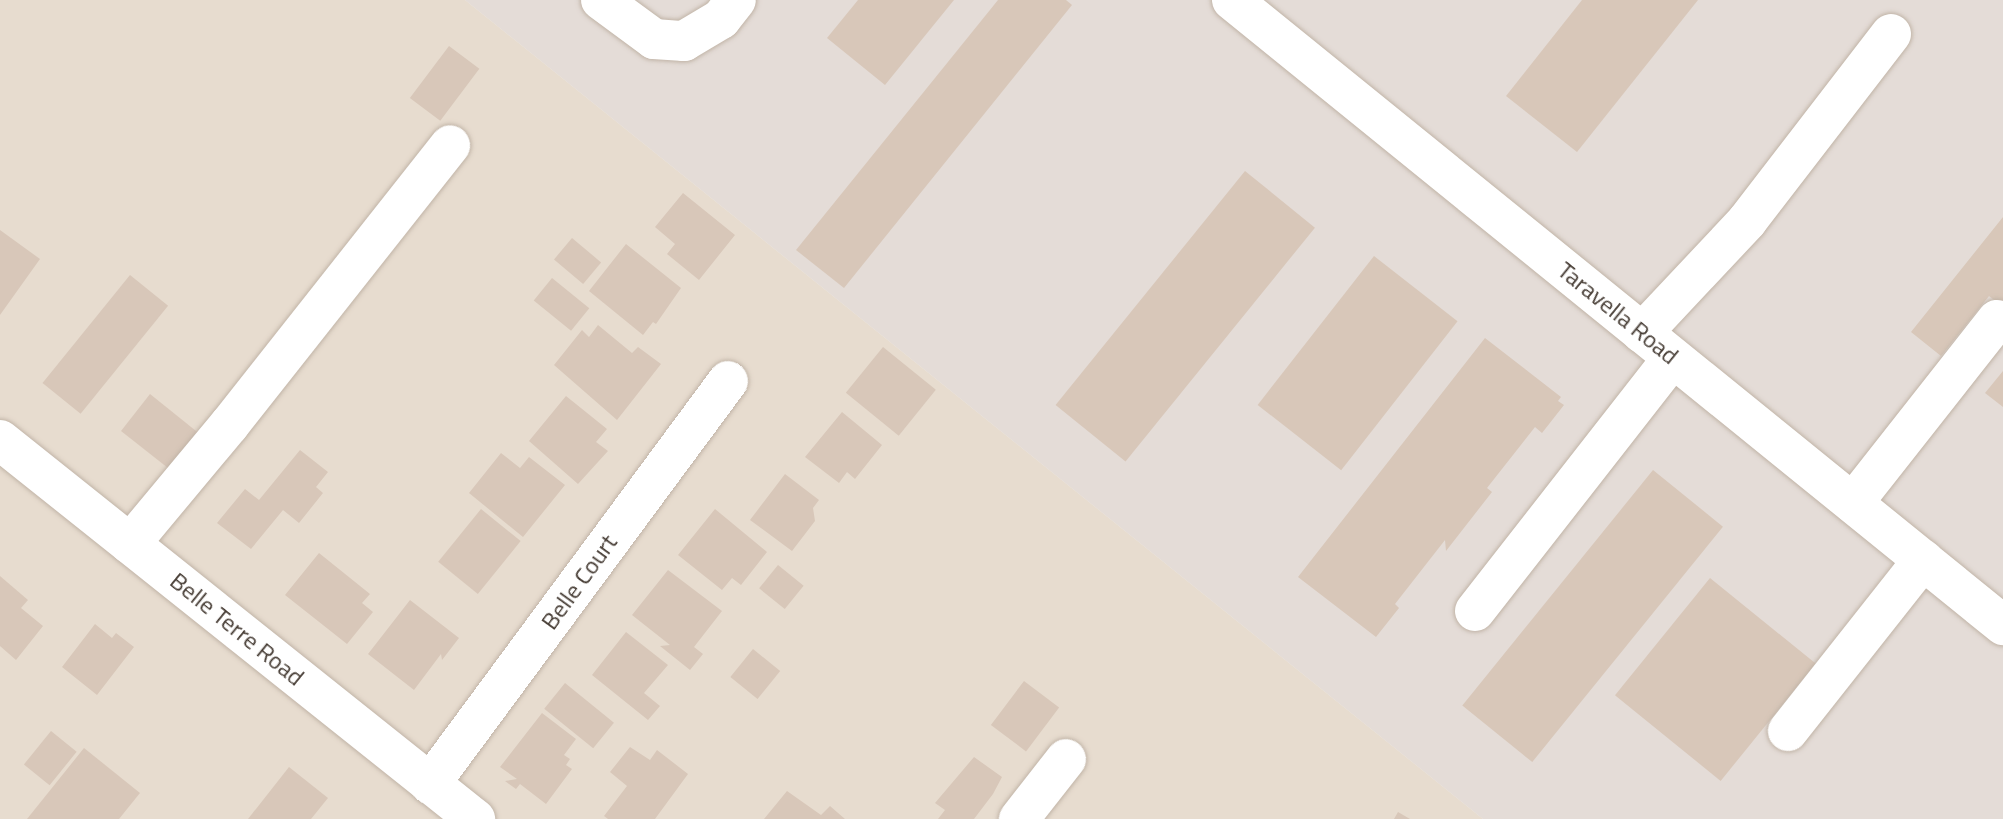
<!DOCTYPE html>
<style>
body{margin:0}
#map{position:relative;width:2003px;height:819px;overflow:hidden;background:#f2ebe2;font-family:"Titillium Web",sans-serif}
div>[style]{position:absolute}
[style*='--x']{left:calc(var(--x)*1px);top:calc(var(--y)*1px);width:calc(var(--w)*1px);rotate:calc(var(--a)*1deg)}
.residential>*{inset:0;background:#e7dccf}
.industrial>*{inset:0;background:#e4dcd7}
.building>*{inset:0;background:#d8c7b9;transform-origin:0 0}
.roads{filter:drop-shadow(0 0 2px #c1b4a7) drop-shadow(0 0 2px #c1b4a7)}
.minor>*{height:40px;margin:-20px;padding:0 20px;transform-origin:20px;border-radius:20px;background:#fff}
span{translate:-50% -50%;white-space:nowrap;text-align:center;line-height:1.15;-webkit-text-stroke:6px #fff;paint-order:stroke}
.street-label{font-size:24px;color:#443a32}
</style>
<div id="map">
<div class="residential">
<div style="clip-path:polygon(0 0,465px 0,1483px 819px,0 819px)"></div>
</div>
<div class="industrial">
<div style="clip-path:polygon(465px 0,2003px 0,2003px 819px,1483px 819px)"></div>
</div>
<div class="building">
<div style="clip-path:polygon(858px 0,954px 0,885px 85px,827px 38px)"></div>
<div style="clip-path:polygon(998px 0,1066px 0,1072px 5px,844px 288px,796px 250px)"></div>
<div style="clip-path:polygon(1582px 0,1698px 0,1577px 152px,1506px 96px)"></div>
<div style="left:449px;top:46px;width:38px;height:65px;rotate:37deg"></div>
<div style="left:1245px;top:171px;width:90px;height:301px;rotate:39deg"></div>
<div style="clip-path:polygon(683px 193px,735px 235px,699px 280px,667px 254px,675px 244px,655px 227px)"></div>
<div style="clip-path:polygon(2003px 217px,2003px 307px,1989px 296px,1941px 356px,1911px 332px)"></div>
<div style="clip-path:polygon(0 230px,40px 259px,0 315px)"></div>
<div style="left:572px;top:238px;width:38px;height:28px;rotate:40deg"></div>
<div style="clip-path:polygon(626px 244px,681px 288px,656px 324px,653px 322px,643px 335px,589px 291px)"></div>
<div style="left:1374px;top:256px;width:106px;height:189px;rotate:38deg"></div>
<div style="left:130px;top:275px;width:49px;height:139px;rotate:39deg"></div>
<div style="left:552px;top:278px;width:48px;height:29px;rotate:39deg"></div>
<div style="clip-path:polygon(598px 325px,632px 353px,638px 347px,661px 364px,617px 420px,554px 365px,582px 330px,589px 337px)"></div>
<div style="clip-path:polygon(1485px 338px,1561px 397px,1558px 401px,1564px 405px,1542px 433px,1535px 427px,1487px 488px,1492px 492px,1446px 551px,1445px 540px,1395px 604px,1399px 608px,1376px 637px,1298px 577px)"></div>
<div style="left:883px;top:347px;width:68px;height:59px;rotate:39deg"></div>
<div style="clip-path:polygon(2003px 371px,2003px 407px,1985px 393px)"></div>
<div style="clip-path:polygon(150px 394px,211px 443px,168px 468px,121px 431px)"></div>
<div style="clip-path:polygon(566px 396px,607px 429px,596px 442px,608px 451px,578px 484px,529px 441px)"></div>
<div style="clip-path:polygon(842px 412px,882px 445px,855px 479px,847px 472px,839px 483px,805px 457px)"></div>
<div style="clip-path:polygon(300px 450px,328px 472px,316px 487px,323px 493px,299px 523px,283px 510px,251px 549px,217px 523px,245px 489px,259px 500px)"></div>
<div style="clip-path:polygon(501px 453px,520px 468px,529px 457px,565px 485px,523px 537px,469px 493px)"></div>
<div style="left:1653px;top:470px;width:90px;height:303px;rotate:39deg"></div>
<div style="clip-path:polygon(785px 474px,819px 500px,813px 508px,815px 521px,792px 551px,750px 520px)"></div>
<div style="left:481px;top:509px;width:51px;height:68px;rotate:39deg"></div>
<div style="clip-path:polygon(715px 509px,767px 552px,741px 585px,732px 578px,722px 590px,678px 555px)"></div>
<div style="clip-path:polygon(319px 553px,370px 594px,362px 603px,373px 612px,347px 644px,285px 595px)"></div>
<div style="left:778px;top:565px;width:33px;height:30px;rotate:39deg"></div>
<div style="clip-path:polygon(668px 570px,722px 611px,694px 647px,703px 654px,690px 670px,660px 646px,670px 645px,632px 615px)"></div>
<div style="clip-path:polygon(0 576px,28px 600px,21px 608px,43px 626px,16px 660px,0 646px)"></div>
<div style="left:1710px;top:578px;width:136px;height:151px;rotate:39deg"></div>
<div style="clip-path:polygon(410px 600px,459px 638px,442px 660px,441px 654px,414px 690px,368px 654px)"></div>
<div style="clip-path:polygon(95px 624px,112px 638px,116px 633px,134px 647px,97px 695px,62px 667px)"></div>
<div style="clip-path:polygon(626px 632px,668px 665px,644px 693px,660px 706px,648px 720px,592px 675px)"></div>
<div style="left:753px;top:649px;width:35px;height:36px;rotate:39deg"></div>
<div style="left:1024px;top:681px;width:44px;height:55px;rotate:37deg"></div>
<div style="left:565px;top:683px;width:63px;height:33px;rotate:39deg"></div>
<div style="clip-path:polygon(542px 713px,576px 739px,564px 755px,570px 759px,566px 765px,572px 769px,546px 804px,520px 784px,516px 789px,505px 781px,517px 779px,500px 767px)"></div>
<div style="left:51px;top:731px;width:33px;height:43px;rotate:39deg"></div>
<div style="clip-path:polygon(630px 747px,650px 760px,657px 750px,688px 774px,655px 819px,608px 819px,604px 816px,627px 786px,610px 772px)"></div>
<div style="clip-path:polygon(84px 748px,140px 793px,119px 819px,27px 819px)"></div>
<div style="clip-path:polygon(974px 757px,1002px 777px,993px 794px,974px 819px,938px 819px,945px 810px,935px 803px)"></div>
<div style="clip-path:polygon(289px 767px,328px 798px,311px 819px,248px 819px)"></div>
<div style="clip-path:polygon(787px 791px,821px 815px,830px 806px,845px 819px,764px 819px)"></div>
<div style="clip-path:polygon(1398px 812px,1410px 819px,1394px 819px)"></div>
</div>
<div class="roads">
<div class="minor">
<div style="--x:601;--y:0;--w:66;--a:36.3"></div>
<div style="--x:654;--y:39;--w:30;--a:4"></div>
<div style="--x:684;--y:41;--w:43;--a:-30.7"></div>
<div style="--x:721;--y:19;--w:24;--a:-52"></div>
<div style="--x:1232;--y:0;--w:993;--a:39.03"></div>
<div style="--x:1642;--y:333;--w:154;--a:-46.8"></div>
<div style="--x:1747;--y:221;--w:236;--a:-52.4"></div>
<div style="--x:0;--y:440;--w:608;--a:38.59"></div>
<div style="--x:1853;--y:503;--w:233;--a:-51.8"></div>
<div style="--x:130;--y:544;--w:156;--a:-50.2"></div>
<div style="--x:230;--y:424;--w:355;--a:-51.7"></div>
<div style="--x:1475;--y:611;--w:321;--a:-52"></div>
<div style="--x:1788;--y:731;--w:218;--a:-51.7"></div>
<div style="--x:430;--y:784;--w:501;--a:-53.52"></div>
<div style="--x:1019;--y:819;--w:76;--a:-51.9"></div>
</div>
</div>
<div class="street-label">
<span style="left:1618px;top:313px;rotate:39deg">Taravella Road</span>
<span style="left:579px;top:582px;rotate:-54deg">Belle Court</span>
<span style="left:237px;top:629px;rotate:39deg">Belle Terre Road</span>
</div>
</div>
